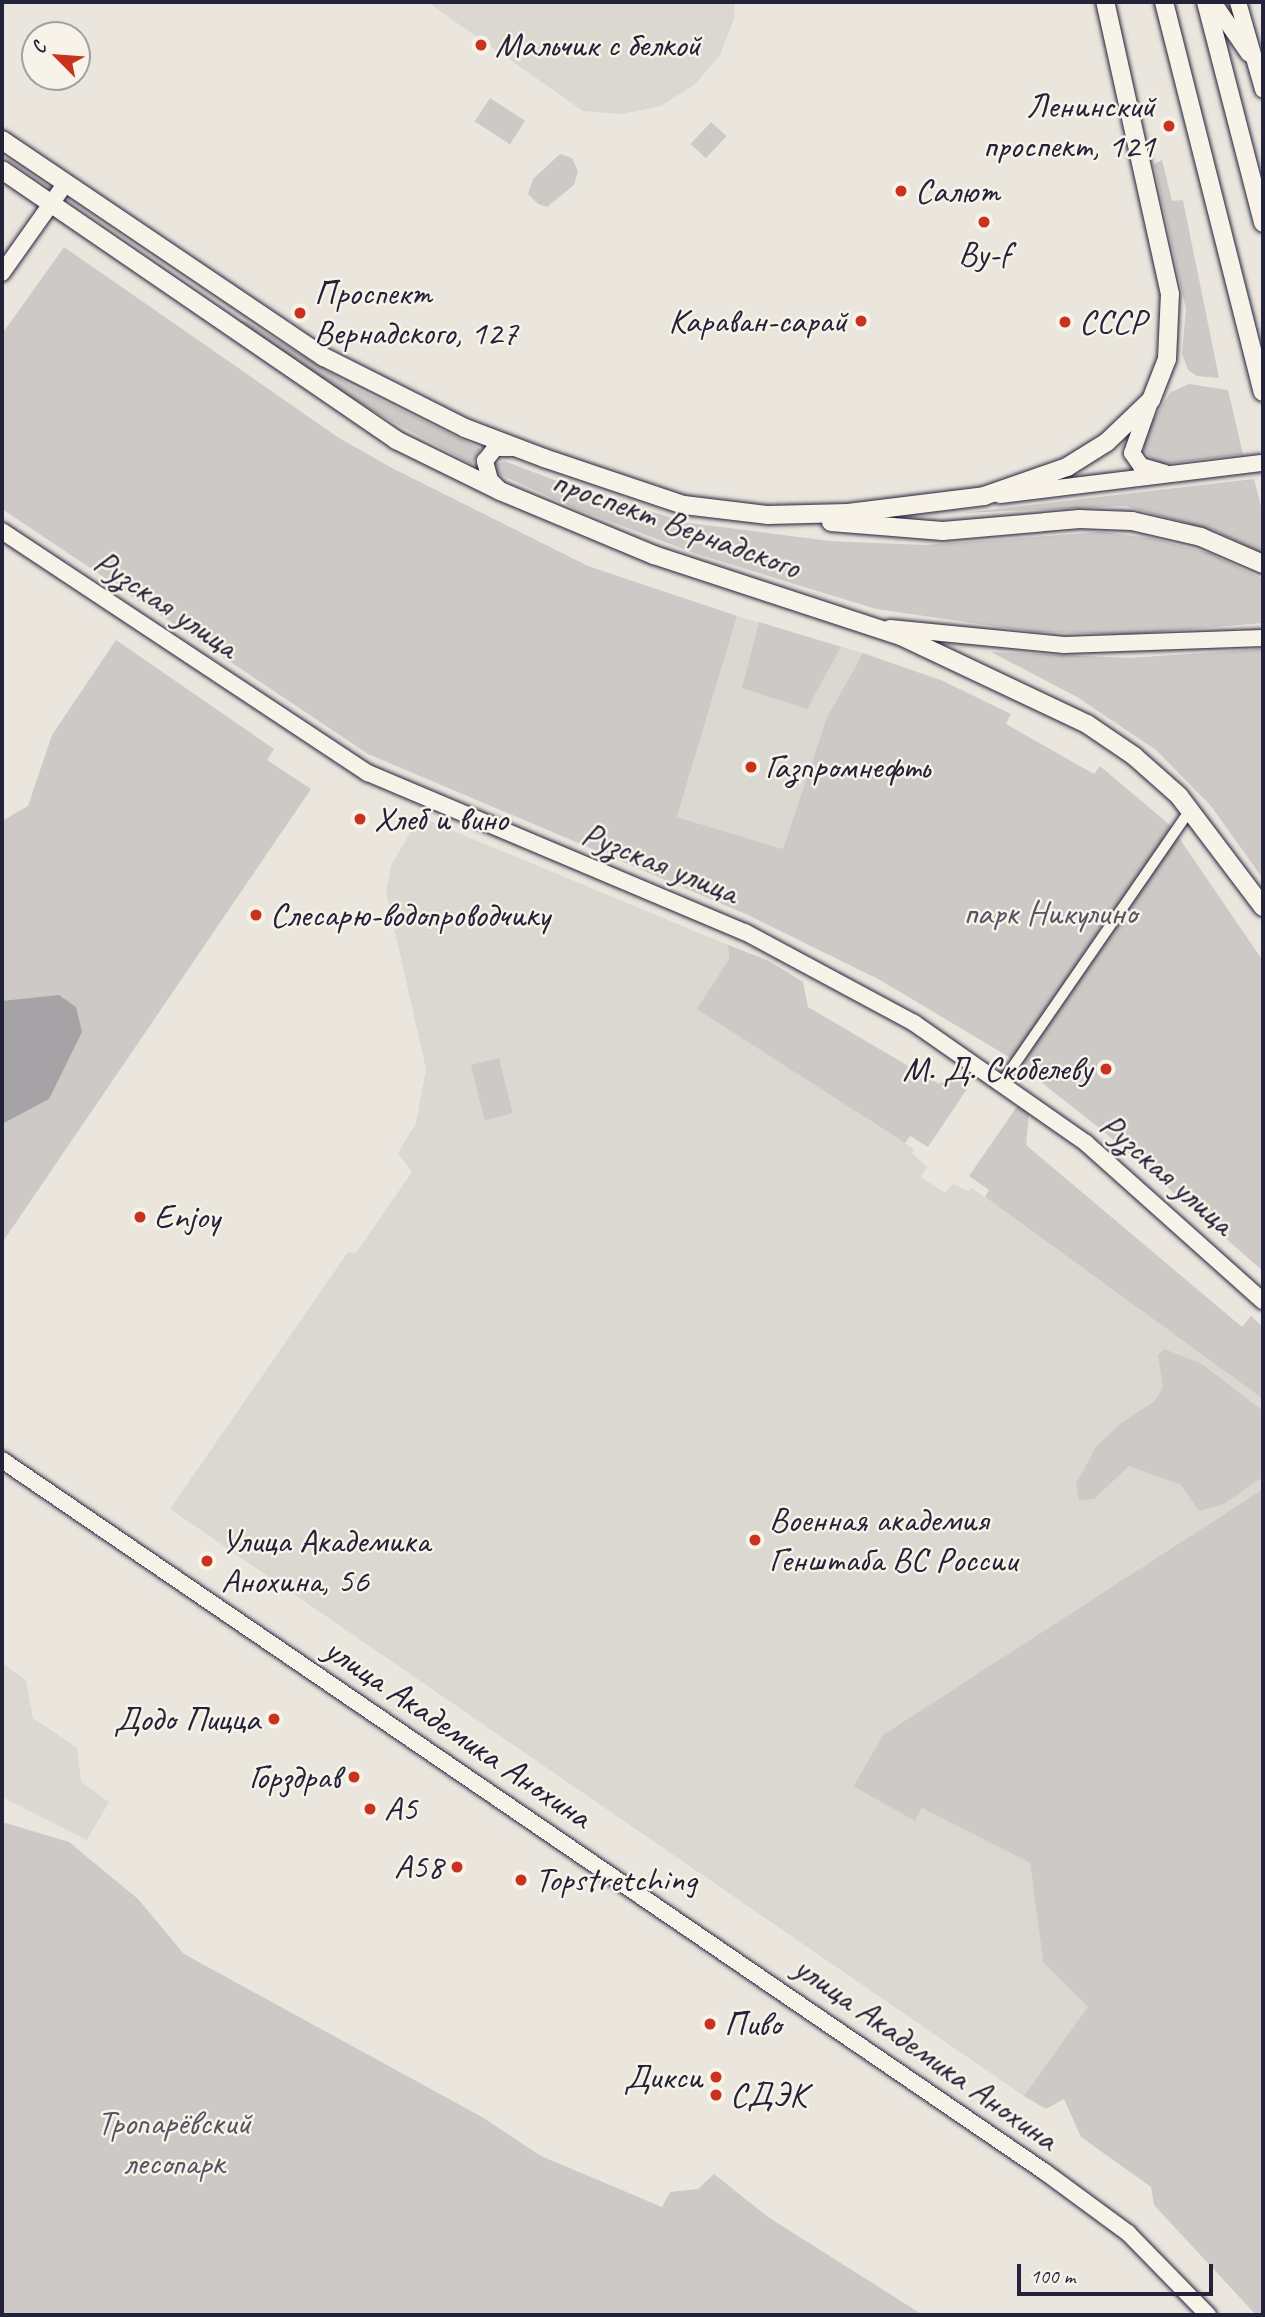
<!DOCTYPE html>
<meta charset="utf-8">
<style>
body{margin:0}
#map{position:relative;width:1265px;height:2317px;overflow:hidden;background:#eae6de;font-family:Caveat,sans-serif}
div>[style]{position:absolute}
[style*='--x']{left:calc(var(--x)*1px);top:calc(var(--y)*1px);width:calc(var(--w)*1px);rotate:calc(var(--a)*1deg)}
.built>*{inset:0;background:#dbd8d2}
.green>*{inset:0;background:#cdc9c6;transform-origin:0 0}
.water>*{inset:0;background:#a6a3a6}
.roads{filter:drop-shadow(0 0 2px #22223b) drop-shadow(0 0 2px #22223b)}
.street>*{height:10px;margin:-5px;padding:0 5px;transform-origin:5px;border-radius:5px;background:#f7f3e8}
.secondary>*{height:16px;margin:-8px;padding:0 8px;transform-origin:8px;border-radius:8px;background:#f7f3e8}
.primary>*{height:18px;margin:-9px;padding:0 9px;transform-origin:9px;border-radius:9px;background:#f7f3e8}
.dots>*{width:19px;height:19px;translate:-50% -50%;box-sizing:border-box;border:4px solid #f7f3e8;border-radius:50%}
span{translate:-50% -50%;white-space:nowrap;text-align:center;line-height:1.15;-webkit-text-stroke:5px #f7f3e8;paint-order:stroke}
.poi-label{font-size:35px;color:#22223b}
.left{translate:0 -50%;text-align:left}
.right{translate:-100% -50%;text-align:right}
.street-label{font-size:35px;color:#22223b}
.park-label{font-size:35px;color:#555465}
.frame{position:absolute;inset:0;border:4px solid #22223b;pointer-events:none}
.north{position:absolute;left:21px;top:21px;width:70px;height:70px;box-sizing:border-box;background:#f7f3e8;border:2px solid #a29fa3;border-radius:50%;rotate:295deg;font-size:19px;font-weight:700;line-height:28px;text-align:center;color:#22223b}
.north::after{content:'';display:block;margin:auto;width:24px;height:32px;background:#c8321e;clip-path:polygon(50% 0,100% 100%,50% 72%,0 100%)}
.scale{position:absolute;left:1017px;top:2264px;width:196px;height:32px;box-sizing:border-box;border:4px solid #22223b;border-top:0;padding-left:9px;font-size:21px;line-height:24px;white-space:nowrap;color:#22223b;-webkit-text-stroke:5px #f7f3e8;paint-order:stroke}
</style>
<div id="map">
<div class="built">
<div style="clip-path:polygon(427px 2px,735px 2px,734px 19px,720px 55px,694px 85px,661px 106px,622px 114px,583px 111px)"></div>
<div style="clip-path:polygon(737px 616px,863px 653px,827px 717px,783px 849px,677px 817px)"></div>
<div style="clip-path:polygon(420px 817px,728px 945px,729px 959px,698px 1009px,914px 1149px,912px 1153px,927px 1167px,921px 1177px,945px 1193px,952px 1184px,969px 1191px,972px 1188px,1263px 1399px,1263px 1489px,883px 1735px,853px 1785px,915px 1821px,922px 1808px,1030px 1863px,1043px 1962px,1089px 2007px,1024px 2096px,170px 1509px,348px 1252px,356px 1253px,412px 1172px,398px 1153px,416px 1123px,426px 1069px,386px 892px,392px 863px)"></div>
<div style="clip-path:polygon(2px 1663px,26px 1680px,33px 1718px,77px 1748px,81px 1782px,109px 1802px,87px 1840px,2px 1797px)"></div>
</div>
<div class="green">
<div style="left:490px;top:98px;width:42px;height:28px;rotate:33deg"></div>
<div style="left:711px;top:122px;width:21px;height:30px;rotate:43deg"></div>
<div style="clip-path:polygon(560px 154px,572px 158px,578px 171px,574px 185px,547px 207px,538px 204px,528px 194px,533px 179px)"></div>
<div style="clip-path:polygon(1162px 160px,1172px 201px,1183px 200px,1219px 378px,1197px 376px,1188px 370px,1182px 354px,1186px 309px,1154px 164px)"></div>
<div style="clip-path:polygon(64px 247px,339px 438px,392px 468px,588px 566px,737px 616px,677px 817px,783px 849px,827px 717px,863px 653px,943px 681px,1011px 714px,1006px 724px,1094px 774px,1100px 766px,1171px 826px,1263px 961px,1263px 1271px,1102px 1130px,1009px 1057px,880px 980px,748px 915px,368px 754px,2px 509px,2px 334px)"></div>
<div style="clip-path:polygon(237px 320px,248px 322px,350px 385px,481px 449px,472px 464px,395px 423px,345px 395px)"></div>
<div style="clip-path:polygon(1189px 384px,1228px 390px,1243px 454px,1157px 465px,1144px 450px,1143px 435px,1171px 392px)"></div>
<div style="clip-path:polygon(504px 461px,586px 492px,689px 523px,830px 541px,925px 545px,1102px 532px,1151px 538px,1209px 553px,1263px 579px,1263px 623px,1133px 634px,1036px 632px,876px 609px,697px 554px,574px 508px,497px 473px,495px 465px)"></div>
<div style="clip-path:polygon(1254px 479px,1263px 514px,1263px 554px,1215px 531px,1125px 506px,963px 513px)"></div>
<div style="clip-path:polygon(759px 622px,841px 647px,807px 709px,742px 688px)"></div>
<div style="clip-path:polygon(116px 640px,274px 749px,267px 760px,311px 789px,2px 1243px,2px 821px,28px 806px,52px 735px)"></div>
<div style="clip-path:polygon(1263px 649px,1263px 879px,1211px 806px,1156px 750px,1077px 697px,991px 652px,1129px 658px)"></div>
<div style="clip-path:polygon(728px 945px,769px 961px,803px 982px,808px 1007px,939px 1084px,957px 1071px,971px 1083px,928px 1147px,910px 1136px,905px 1143px,697px 1009px,729px 959px)"></div>
<div style="left:499px;top:1058px;width:57px;height:29px;rotate:76deg"></div>
<div style="clip-path:polygon(1018px 1105px,1029px 1113px,1026px 1145px,1242px 1327px,1251px 1316px,1263px 1327px,1263px 1399px,985px 1197px,989px 1190px,969px 1176px)"></div>
<div style="clip-path:polygon(1164px 1349px,1202px 1364px,1263px 1411px,1263px 1477px,1222px 1505px,1199px 1511px,1181px 1485px,1129px 1466px,1094px 1499px,1079px 1500px,1076px 1484px,1096px 1447px,1120px 1424px,1155px 1401px,1163px 1387px,1158px 1355px)"></div>
<div style="clip-path:polygon(1263px 1489px,1263px 2315px,1256px 2315px,1154px 2205px,1151px 2187px,1081px 2137px,1064px 2099px,1046px 2109px,1024px 2096px,1088px 2007px,1043px 1962px,1030px 1863px,922px 1808px,915px 1821px,853px 1786px,883px 1735px)"></div>
<div style="clip-path:polygon(2px 1822px,69px 1842px,138px 1899px,184px 1954px,482px 2117px,541px 2156px,662px 2207px,670px 2192px,698px 2189px,714px 2174px,768px 2217px,923px 2315px,2px 2315px)"></div>
</div>
<div class="water">
<div style="clip-path:polygon(59px 995px,76px 1007px,82px 1032px,49px 1099px,2px 1124px,2px 1001px)"></div>
</div>
<div class="roads">
<div class="street">
<div style="--x:1003;--y:1081;--w:329;--a:-55.4"></div>
</div>
<div class="secondary">
<div style="--x:1213;--y:2;--w:63;--a:55.3"></div>
<div style="--x:1238;--y:2;--w:91;--a:74"></div>
<div style="--x:2;--y:273;--w:109;--a:-54.7"></div>
<div style="--x:1149;--y:405;--w:51;--a:109.5"></div>
<div style="--x:1132;--y:453;--w:16;--a:55"></div>
<div style="--x:1141;--y:466;--w:25;--a:16"></div>
<div style="--x:500;--y:490;--w:14;--a:-135"></div>
<div style="--x:490;--y:480;--w:20;--a:-105"></div>
<div style="--x:485;--y:461;--w:16;--a:-52"></div>
<div style="--x:495;--y:448;--w:20;--a:0"></div>
<div style="--x:1000;--y:495;--w:263;--a:-7"></div>
<div style="--x:2;--y:531;--w:439;--a:33.5"></div>
<div style="--x:368;--y:773;--w:409;--a:22.9"></div>
<div style="--x:745;--y:932;--w:192;--a:28.3"></div>
<div style="--x:914;--y:1023;--w:210;--a:34.9"></div>
<div style="--x:1086;--y:1143;--w:237;--a:41.8"></div>
<div style="--x:890;--y:628;--w:175;--a:5.6"></div>
<div style="--x:1064;--y:645;--w:199;--a:-2"></div>
<div style="--x:2;--y:1460;--w:1263;--a:34.32"></div>
<div style="--x:1045;--y:2172;--w:103;--a:36.3"></div>
<div style="--x:1128;--y:2233;--w:115;--a:45.7"></div>
</div>
<div class="primary">
<div style="--x:1164;--y:2;--w:402;--a:75.8"></div>
<div style="--x:1206;--y:2;--w:228;--a:75.5"></div>
<div style="--x:2;--y:140;--w:388;--a:34"></div>
<div style="--x:324;--y:357;--w:158;--a:26.7"></div>
<div style="--x:465;--y:428;--w:85;--a:20.8"></div>
<div style="--x:544;--y:458;--w:148;--a:18.6"></div>
<div style="--x:684;--y:505;--w:85;--a:6.8"></div>
<div style="--x:768;--y:515;--w:80;--a:-1.4"></div>
<div style="--x:848;--y:513;--w:137;--a:-7.1"></div>
<div style="--x:984;--y:496;--w:88;--a:-19.3"></div>
<div style="--x:1067;--y:467;--w:47;--a:-32"></div>
<div style="--x:1107;--y:442;--w:61;--a:-43.7"></div>
<div style="--x:1151;--y:400;--w:44;--a:-68.7"></div>
<div style="--x:1167;--y:359;--w:65;--a:-87.4"></div>
<div style="--x:1170;--y:294;--w:299;--a:-102.5"></div>
<div style="--x:2;--y:170;--w:478;--a:34.4"></div>
<div style="--x:396;--y:440;--w:116;--a:26.1"></div>
<div style="--x:500;--y:491;--w:167;--a:22.6"></div>
<div style="--x:654;--y:555;--w:260;--a:18.2"></div>
<div style="--x:901;--y:636;--w:206;--a:25.3"></div>
<div style="--x:1087;--y:724;--w:57;--a:34.2"></div>
<div style="--x:1134;--y:756;--w:60;--a:41.6"></div>
<div style="--x:1179;--y:796;--w:139;--a:52.9"></div>
<div style="--x:831;--y:522;--w:112;--a:4.6"></div>
<div style="--x:943;--y:531;--w:137;--a:-5"></div>
<div style="--x:1079;--y:519;--w:53;--a:2.2"></div>
<div style="--x:1132;--y:521;--w:71;--a:13.1"></div>
<div style="--x:1201;--y:537;--w:68;--a:23.5"></div>
</div>
</div>
<div class="dots">
<div style="left:481px;top:45px;background:#c8321e"></div>
<div style="left:1169px;top:126px;background:#c8321e"></div>
<div style="left:901px;top:191px;background:#c8321e"></div>
<div style="left:984px;top:222px;background:#c8321e"></div>
<div style="left:300px;top:313px;background:#c8321e"></div>
<div style="left:861px;top:321px;background:#c8321e"></div>
<div style="left:1065px;top:322px;background:#c8321e"></div>
<div style="left:751px;top:767px;background:#c8321e"></div>
<div style="left:360px;top:819px;background:#c8321e"></div>
<div style="left:256px;top:915px;background:#c8321e"></div>
<div style="left:1106px;top:1069px;background:#c8321e"></div>
<div style="left:140px;top:1217px;background:#c8321e"></div>
<div style="left:755px;top:1540px;background:#c8321e"></div>
<div style="left:207px;top:1561px;background:#c8321e"></div>
<div style="left:274px;top:1719px;background:#c8321e"></div>
<div style="left:354px;top:1777px;background:#c8321e"></div>
<div style="left:370px;top:1809px;background:#c8321e"></div>
<div style="left:457px;top:1867px;background:#c8321e"></div>
<div style="left:521px;top:1880px;background:#c8321e"></div>
<div style="left:710px;top:2024px;background:#c8321e"></div>
<div style="left:716px;top:2077px;background:#c8321e"></div>
<div style="left:716px;top:2095px;background:#c8321e"></div>
</div>
<div class="poi-label">
<span class="left" style="left:495px;top:45px">Мальчик с белкой</span>
<span class="right" style="left:1155px;top:126px">Ленинский<br>проспект, 121</span>
<span class="left" style="left:915px;top:191px">Салют</span>
<span style="left:984px;top:254px">By-f</span>
<span class="left" style="left:314px;top:313px">Проспект<br>Вернадского, 127</span>
<span class="right" style="left:847px;top:321px">Караван-сарай</span>
<span class="left" style="left:1079px;top:322px">СССР</span>
<span class="left" style="left:765px;top:767px">Газпромнефть</span>
<span class="left" style="left:374px;top:819px">Хлеб и вино</span>
<span class="left" style="left:270px;top:915px">Слесарю-водопроводчику</span>
<span class="right" style="left:1092px;top:1069px">М. Д. Скобелеву</span>
<span class="left" style="left:154px;top:1217px">Enjoy</span>
<span class="left" style="left:769px;top:1540px">Военная академия<br>Генштаба ВС России</span>
<span class="left" style="left:221px;top:1561px">Улица Академика<br>Анохина, 56</span>
<span class="right" style="left:260px;top:1719px">Додо Пицца</span>
<span class="right" style="left:340px;top:1777px">Горздрав</span>
<span class="left" style="left:384px;top:1809px">А5</span>
<span class="right" style="left:443px;top:1867px">А58</span>
<span class="left" style="left:535px;top:1880px">Topstretching</span>
<span class="left" style="left:724px;top:2024px">Пиво</span>
<span class="right" style="left:702px;top:2077px">Дикси</span>
<span class="left" style="left:730px;top:2095px">СДЭК</span>
</div>
<div class="street-label">
<span style="left:676px;top:524px;rotate:20deg">проспект Вернадского</span>
<span style="left:166px;top:604px;rotate:34deg">Рузская улица</span>
<span style="left:660px;top:863px;rotate:22deg">Рузская улица</span>
<span style="left:1167px;top:1174px;rotate:41deg">Рузская улица</span>
<span style="left:458px;top:1733px;rotate:34deg">улица Академика Анохина</span>
<span style="left:926px;top:2053px;rotate:35deg">улица Академика Анохина</span>
</div>
<div class="park-label">
<span style="left:1050px;top:913px">парк Никулино</span>
<span style="left:174px;top:2143px">Тропарёвский<br>лесопарк</span>
</div>
<div class="frame"></div>
<div class="north">С</div>
<div class="scale">100 m</div>
</div>
